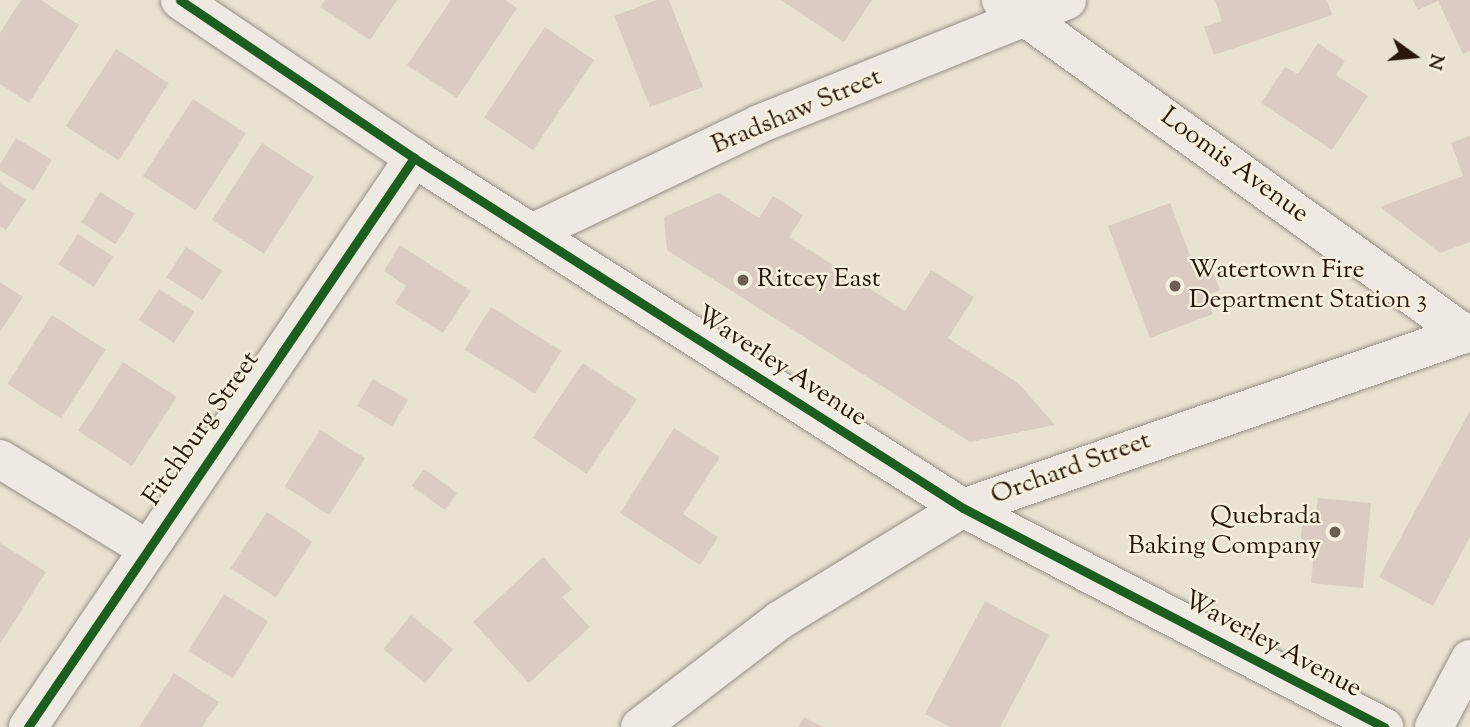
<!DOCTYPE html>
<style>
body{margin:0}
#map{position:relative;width:1470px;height:727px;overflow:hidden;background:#e9e2d3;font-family:"Sorts Mill Goudy",serif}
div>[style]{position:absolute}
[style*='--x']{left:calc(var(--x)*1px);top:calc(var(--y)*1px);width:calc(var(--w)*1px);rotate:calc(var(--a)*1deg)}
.building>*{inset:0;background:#daccc2;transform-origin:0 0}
.roads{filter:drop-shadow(0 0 2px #958f85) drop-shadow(0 0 2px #958f85)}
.street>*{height:38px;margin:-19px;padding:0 19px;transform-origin:19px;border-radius:19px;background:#eeeae2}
.secondary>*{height:38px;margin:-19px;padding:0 19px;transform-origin:19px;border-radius:19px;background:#eeeae2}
.cycleway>*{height:9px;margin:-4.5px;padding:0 4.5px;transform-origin:4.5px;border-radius:4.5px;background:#1b5e20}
.dots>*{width:19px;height:19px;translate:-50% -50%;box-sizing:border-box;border:4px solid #f7efdd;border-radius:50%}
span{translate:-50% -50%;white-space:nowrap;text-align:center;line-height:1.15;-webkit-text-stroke:5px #f7efdd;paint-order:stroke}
.street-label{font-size:26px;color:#28170c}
.poi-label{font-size:26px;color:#28170c}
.left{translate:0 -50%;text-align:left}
.right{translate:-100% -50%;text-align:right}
.north{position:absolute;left:1379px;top:21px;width:70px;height:70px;-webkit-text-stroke:5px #f7efdd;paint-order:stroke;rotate:105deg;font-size:19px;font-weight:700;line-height:28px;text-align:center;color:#28170c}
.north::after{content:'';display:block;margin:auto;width:24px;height:32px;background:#28170c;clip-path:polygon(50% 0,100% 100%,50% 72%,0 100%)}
</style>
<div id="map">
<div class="building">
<div style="clip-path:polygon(21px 0,41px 0,79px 25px,29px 103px,0 84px,0 33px)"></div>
<div style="clip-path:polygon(325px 0,397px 0,370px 40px,320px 7px)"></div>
<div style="clip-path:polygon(451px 0,505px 0,517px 8px,457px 98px,407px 65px)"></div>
<div style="clip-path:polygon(656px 0,669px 0,703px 87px,650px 107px,614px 16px)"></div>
<div style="clip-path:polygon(781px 0,872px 0,844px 42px)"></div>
<div style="clip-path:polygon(1215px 0,1327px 0,1332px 15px,1214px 55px,1204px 27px,1222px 21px)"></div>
<div style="clip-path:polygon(1413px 0,1470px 0,1470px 51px,1463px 54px,1438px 1px,1418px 10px)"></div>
<div style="left:545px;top:27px;width:59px;height:109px;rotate:34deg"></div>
<div style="clip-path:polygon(1318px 43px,1345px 61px,1336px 75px,1368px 96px,1332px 150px,1261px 103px,1285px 67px,1298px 74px)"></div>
<div style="left:116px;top:49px;width:63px;height:92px;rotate:33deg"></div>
<div style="left:193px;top:99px;width:63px;height:92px;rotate:33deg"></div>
<div style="clip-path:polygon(1470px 136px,1470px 242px,1440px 253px,1380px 207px,1463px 176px,1451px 143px)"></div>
<div style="left:16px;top:138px;width:42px;height:36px;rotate:31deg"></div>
<div style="left:262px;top:143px;width:62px;height:92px;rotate:33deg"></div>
<div style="clip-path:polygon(0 183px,26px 200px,6px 230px,0 226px)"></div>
<div style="left:100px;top:192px;width:41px;height:36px;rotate:32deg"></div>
<div style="clip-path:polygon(719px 193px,759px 218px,773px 196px,803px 215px,789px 237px,905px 311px,931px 270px,974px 297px,948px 338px,1019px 384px,1055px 425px,970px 442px,667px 250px,664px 217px)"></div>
<div style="clip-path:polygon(1170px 203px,1193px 263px,1207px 257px,1220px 290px,1206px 295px,1213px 314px,1150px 338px,1108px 226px)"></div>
<div style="left:78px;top:234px;width:42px;height:36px;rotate:33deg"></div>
<div style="clip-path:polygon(400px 245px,471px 291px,443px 333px,395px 303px,406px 286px,384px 271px)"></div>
<div style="left:186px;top:247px;width:43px;height:36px;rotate:33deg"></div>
<div style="clip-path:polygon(0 282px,23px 297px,0 332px)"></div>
<div style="left:159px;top:289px;width:42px;height:37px;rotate:33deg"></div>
<div style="left:491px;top:307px;width:83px;height:50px;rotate:32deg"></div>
<div style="left:52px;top:315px;width:64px;height:82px;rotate:33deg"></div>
<div style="left:123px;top:362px;width:64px;height:82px;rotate:33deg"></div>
<div style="left:583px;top:363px;width:65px;height:90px;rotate:34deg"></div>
<div style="left:373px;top:379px;width:41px;height:31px;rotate:31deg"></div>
<div style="clip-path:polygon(1470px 411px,1470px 537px,1433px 606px,1379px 577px)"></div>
<div style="clip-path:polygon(674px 428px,720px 457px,683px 514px,718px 537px,700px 565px,620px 513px)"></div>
<div style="left:320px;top:430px;width:53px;height:67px;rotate:32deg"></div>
<div style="left:424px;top:469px;width:41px;height:21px;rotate:36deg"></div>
<div style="clip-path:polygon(1318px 498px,1371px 503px,1363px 588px,1311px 583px,1314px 550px,1300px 549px,1303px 513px,1316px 514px)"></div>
<div style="left:267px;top:512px;width:54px;height:67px;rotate:33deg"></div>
<div style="clip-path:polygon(0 543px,46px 572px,0 644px)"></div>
<div style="clip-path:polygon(543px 557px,572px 589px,562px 597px,590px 627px,529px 683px,473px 622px)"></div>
<div style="left:224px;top:594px;width:52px;height:67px;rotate:32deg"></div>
<div style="clip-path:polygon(985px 601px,1049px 635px,1000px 727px,950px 727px,925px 714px)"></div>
<div style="left:411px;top:615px;width:54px;height:44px;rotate:39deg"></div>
<div style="clip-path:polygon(174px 673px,219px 702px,202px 727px,139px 727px)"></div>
<div style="clip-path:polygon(804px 717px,823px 727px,798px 727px)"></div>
</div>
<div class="roads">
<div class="street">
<div style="--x:1001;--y:0;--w:572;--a:35.75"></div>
<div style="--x:532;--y:233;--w:252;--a:-25.6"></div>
<div style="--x:759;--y:124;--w:332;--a:-21.9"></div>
<div style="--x:0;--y:459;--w:171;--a:31.4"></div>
<div style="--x:28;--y:727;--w:688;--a:-55.85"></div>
<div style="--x:1434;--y:727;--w:77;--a:-62.1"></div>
</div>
<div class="secondary">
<div style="--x:180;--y:0;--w:282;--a:34"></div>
<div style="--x:414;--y:158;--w:651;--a:32.52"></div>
<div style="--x:963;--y:508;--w:475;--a:27.5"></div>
<div style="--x:640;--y:727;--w:176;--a:-37.4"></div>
<div style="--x:780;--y:620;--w:215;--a:-31.5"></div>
<div style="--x:963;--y:508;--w:537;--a:-19.14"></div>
</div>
</div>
<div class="cycleway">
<div style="--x:180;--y:0;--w:282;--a:34"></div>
<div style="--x:414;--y:158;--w:651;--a:32.52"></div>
<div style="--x:963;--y:508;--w:475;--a:27.5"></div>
<div style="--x:28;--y:727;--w:688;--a:-55.85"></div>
</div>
<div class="dots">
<div style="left:743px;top:280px;background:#6c5e52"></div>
<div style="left:1175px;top:286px;background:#6c5e52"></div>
<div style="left:1335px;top:532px;background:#6c5e52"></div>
</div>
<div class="street-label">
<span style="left:797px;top:112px;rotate:-23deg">Bradshaw Street</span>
<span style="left:1234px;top:166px;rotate:36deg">Loomis Avenue</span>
<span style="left:781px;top:367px;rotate:33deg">Waverley Avenue</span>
<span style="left:202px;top:429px;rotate:-55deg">Fitchburg Street</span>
<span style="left:1071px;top:469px;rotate:-20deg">Orchard Street</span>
<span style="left:1272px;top:645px;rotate:28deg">Waverley Avenue</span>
</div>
<div class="poi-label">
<span class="left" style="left:1189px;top:286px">Watertown Fire<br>Department Station 3</span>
<span class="left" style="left:757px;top:280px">Ritcey East</span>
<span class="right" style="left:1321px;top:532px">Quebrada<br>Baking Company</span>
</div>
<div class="north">N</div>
</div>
